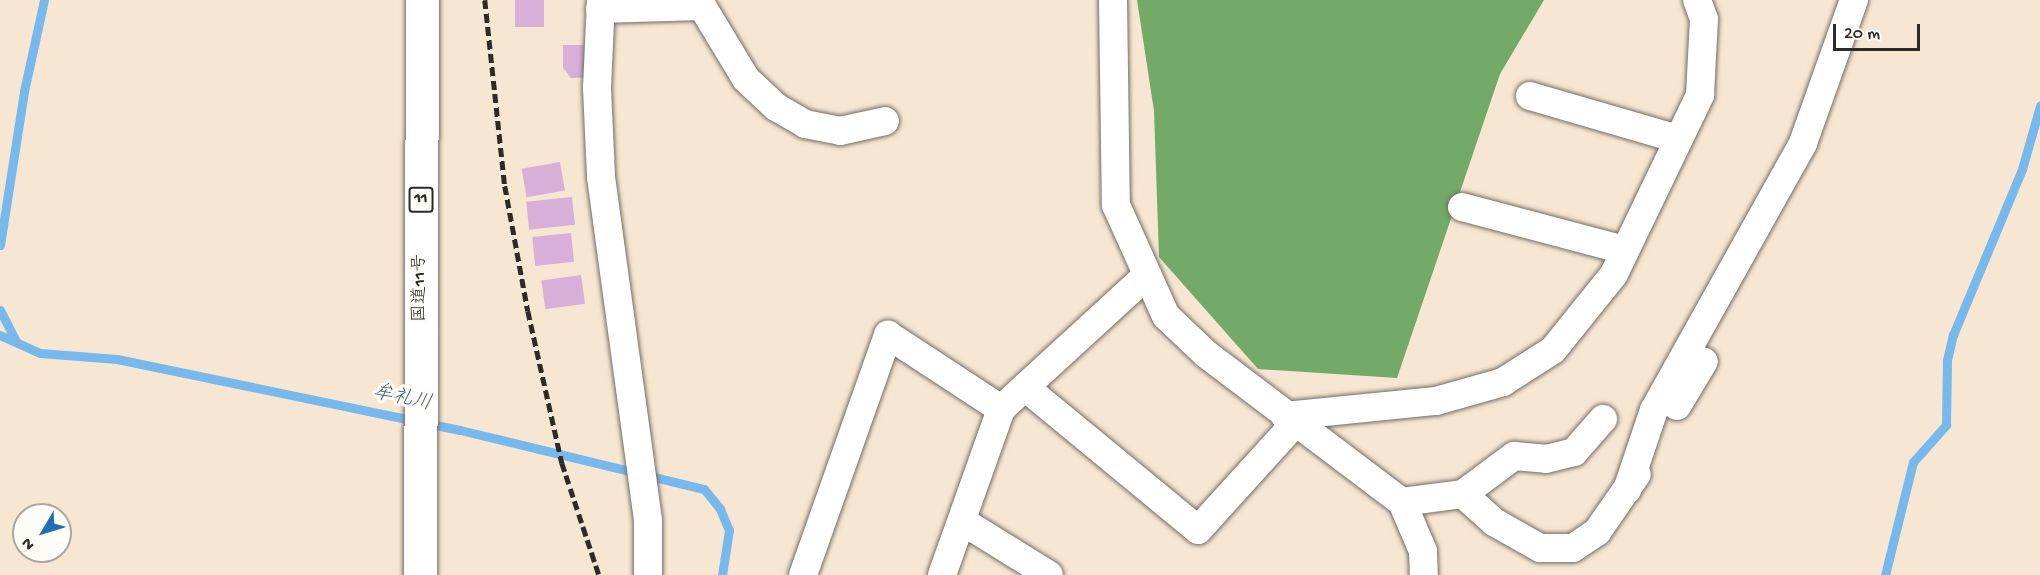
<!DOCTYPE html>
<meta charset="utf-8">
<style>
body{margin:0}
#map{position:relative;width:2040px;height:575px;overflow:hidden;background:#f7e6d1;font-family:"Gochi Hand","Klee One",sans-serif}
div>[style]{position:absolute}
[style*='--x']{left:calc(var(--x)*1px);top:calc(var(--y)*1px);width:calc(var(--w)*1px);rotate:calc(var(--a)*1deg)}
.forest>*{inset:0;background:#74aa68}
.stream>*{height:9px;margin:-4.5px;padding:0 4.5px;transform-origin:4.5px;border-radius:4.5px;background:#77b9ec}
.building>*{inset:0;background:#d8afd9;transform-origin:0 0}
.roads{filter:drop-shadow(0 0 2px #726c65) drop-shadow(0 0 2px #726c65)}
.street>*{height:28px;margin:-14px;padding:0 14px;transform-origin:14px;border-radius:14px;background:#fff}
.highway>*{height:33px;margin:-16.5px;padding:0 16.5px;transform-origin:16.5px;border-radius:16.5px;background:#fff}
.rail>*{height:4.5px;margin-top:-2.25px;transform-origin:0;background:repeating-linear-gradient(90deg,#2b2b2b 0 9px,transparent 0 13.5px)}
span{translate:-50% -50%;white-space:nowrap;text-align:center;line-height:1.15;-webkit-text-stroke:6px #fdfcf7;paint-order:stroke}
.shield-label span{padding:2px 4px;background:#fdfcf7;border:2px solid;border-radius:4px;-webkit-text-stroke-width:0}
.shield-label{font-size:16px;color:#2b2b2b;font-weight:700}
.street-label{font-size:18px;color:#2b2b2b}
.water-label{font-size:20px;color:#465d6f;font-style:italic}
.north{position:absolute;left:12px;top:503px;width:60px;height:60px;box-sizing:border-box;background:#fdfcf7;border:2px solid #a9a8a5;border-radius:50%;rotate:232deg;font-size:16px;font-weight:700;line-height:24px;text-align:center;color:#2b2b2b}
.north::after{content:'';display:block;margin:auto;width:21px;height:27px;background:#1f6fb2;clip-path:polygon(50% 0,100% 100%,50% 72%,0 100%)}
.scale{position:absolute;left:1833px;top:24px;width:87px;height:27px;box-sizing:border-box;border:3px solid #2b2b2b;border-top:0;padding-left:8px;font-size:18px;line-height:21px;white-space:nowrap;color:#2b2b2b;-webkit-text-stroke:4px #fdfcf7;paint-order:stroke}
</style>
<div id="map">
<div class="forest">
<div style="clip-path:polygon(1137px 0,1544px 0,1500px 74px,1397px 378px,1258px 369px,1159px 257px,1154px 111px)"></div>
</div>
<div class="stream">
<div style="--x:0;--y:245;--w:156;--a:-81.1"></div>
<div style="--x:24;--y:91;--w:93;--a:-77.6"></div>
<div style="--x:0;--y:310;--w:36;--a:63"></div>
<div style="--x:0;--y:335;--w:44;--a:24.2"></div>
<div style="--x:40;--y:353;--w:77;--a:4.5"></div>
<div style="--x:117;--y:359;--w:350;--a:11.7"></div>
<div style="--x:460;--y:430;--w:251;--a:13.6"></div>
<div style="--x:704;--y:489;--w:26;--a:51"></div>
<div style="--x:720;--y:509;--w:23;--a:67"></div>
<div style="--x:729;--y:530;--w:46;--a:98.8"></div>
<div style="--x:1885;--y:575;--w:116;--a:-76.1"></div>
<div style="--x:1913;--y:462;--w:50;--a:-48.3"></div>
<div style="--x:1946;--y:425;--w:65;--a:-89.1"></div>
<div style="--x:1947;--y:360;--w:26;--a:-77"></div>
<div style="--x:1953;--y:335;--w:180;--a:-67.4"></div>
<div style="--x:2022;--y:169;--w:66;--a:-74.1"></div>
</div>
<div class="building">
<div style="left:515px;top:0;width:29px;height:27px"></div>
<div style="clip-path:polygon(563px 45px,594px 45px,595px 77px,571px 78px,563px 68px)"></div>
<div style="left:560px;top:162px;width:29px;height:39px;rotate:80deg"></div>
<div style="left:572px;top:197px;width:28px;height:46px;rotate:84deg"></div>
<div style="left:571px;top:233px;width:29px;height:39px;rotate:84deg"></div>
<div style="left:581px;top:275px;width:29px;height:40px;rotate:82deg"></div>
</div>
<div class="roads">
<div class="street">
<div style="--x:601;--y:0;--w:88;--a:92.6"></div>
<div style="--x:597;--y:88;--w:89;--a:87.4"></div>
<div style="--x:601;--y:177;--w:347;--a:82.2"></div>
<div style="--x:648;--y:521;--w:54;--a:90"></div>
<div style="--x:1113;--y:0;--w:205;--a:89.2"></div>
<div style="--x:1116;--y:205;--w:122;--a:65.8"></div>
<div style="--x:1166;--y:316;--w:55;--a:43.5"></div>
<div style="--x:1206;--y:354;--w:246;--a:37.1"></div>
<div style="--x:1402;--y:502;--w:53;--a:66.8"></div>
<div style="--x:1423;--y:551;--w:24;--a:88"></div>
<div style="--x:600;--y:9;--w:102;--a:-1.7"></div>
<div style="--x:702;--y:6;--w:85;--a:58.9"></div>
<div style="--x:746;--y:79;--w:41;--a:43"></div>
<div style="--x:776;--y:107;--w:34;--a:30"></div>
<div style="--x:805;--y:124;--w:36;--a:11"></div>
<div style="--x:840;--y:131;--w:46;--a:-12.5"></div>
<div style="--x:1530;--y:96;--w:154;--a:16.2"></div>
<div style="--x:1462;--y:207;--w:169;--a:14.8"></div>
<div style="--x:1026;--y:388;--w:223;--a:39.5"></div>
<div style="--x:1198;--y:530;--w:143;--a:-47.8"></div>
<div style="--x:1677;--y:406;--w:52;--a:-59"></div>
<div style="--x:1285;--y:416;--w:152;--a:-5.7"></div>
<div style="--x:1436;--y:401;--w:70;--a:-15.8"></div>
<div style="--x:1503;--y:382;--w:59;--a:-32.6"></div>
<div style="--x:1553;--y:350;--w:97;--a:-51.2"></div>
<div style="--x:1614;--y:274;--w:199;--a:-64.3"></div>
<div style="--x:1700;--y:95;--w:76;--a:-87"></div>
<div style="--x:1704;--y:19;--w:20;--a:-110"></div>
<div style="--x:1627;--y:490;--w:84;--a:-71.4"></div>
<div style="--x:1654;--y:410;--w:306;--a:-60.8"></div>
<div style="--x:1803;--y:143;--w:152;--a:-70.4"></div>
<div style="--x:1463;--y:494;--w:42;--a:42.1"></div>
<div style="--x:1494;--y:522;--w:53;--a:29.5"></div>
<div style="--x:1540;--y:548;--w:33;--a:0"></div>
<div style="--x:1573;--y:548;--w:29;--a:-34"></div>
<div style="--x:1597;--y:532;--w:70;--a:-55.4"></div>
<div style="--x:1402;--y:502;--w:62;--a:-7.5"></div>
<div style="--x:1463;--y:494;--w:64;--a:-36.7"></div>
<div style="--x:1514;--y:456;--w:32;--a:5"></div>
<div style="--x:1546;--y:459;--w:29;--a:-14"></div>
<div style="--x:1574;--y:452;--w:44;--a:-48.7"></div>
<div style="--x:962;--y:521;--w:102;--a:31.8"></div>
<div style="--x:803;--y:575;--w:255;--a:-70.5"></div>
<div style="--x:888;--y:335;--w:135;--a:33.2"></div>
<div style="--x:942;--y:575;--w:176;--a:-70.4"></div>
<div style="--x:1001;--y:409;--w:198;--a:-42.5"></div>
</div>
<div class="highway">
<div style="--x:420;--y:575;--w:575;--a:-89.8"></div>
</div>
</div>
<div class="rail">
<div style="--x:485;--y:0;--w:187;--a:83.9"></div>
<div style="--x:505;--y:186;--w:127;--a:79.6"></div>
<div style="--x:528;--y:311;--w:156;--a:77.4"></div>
<div style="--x:562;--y:463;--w:118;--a:71.7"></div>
</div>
<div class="shield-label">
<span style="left:421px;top:200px">11</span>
</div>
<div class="street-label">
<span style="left:421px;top:288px;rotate:-90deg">国道11号</span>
</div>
<div class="water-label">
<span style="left:402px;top:399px;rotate:12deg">牟礼川</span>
</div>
<div class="north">N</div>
<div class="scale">20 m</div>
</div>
